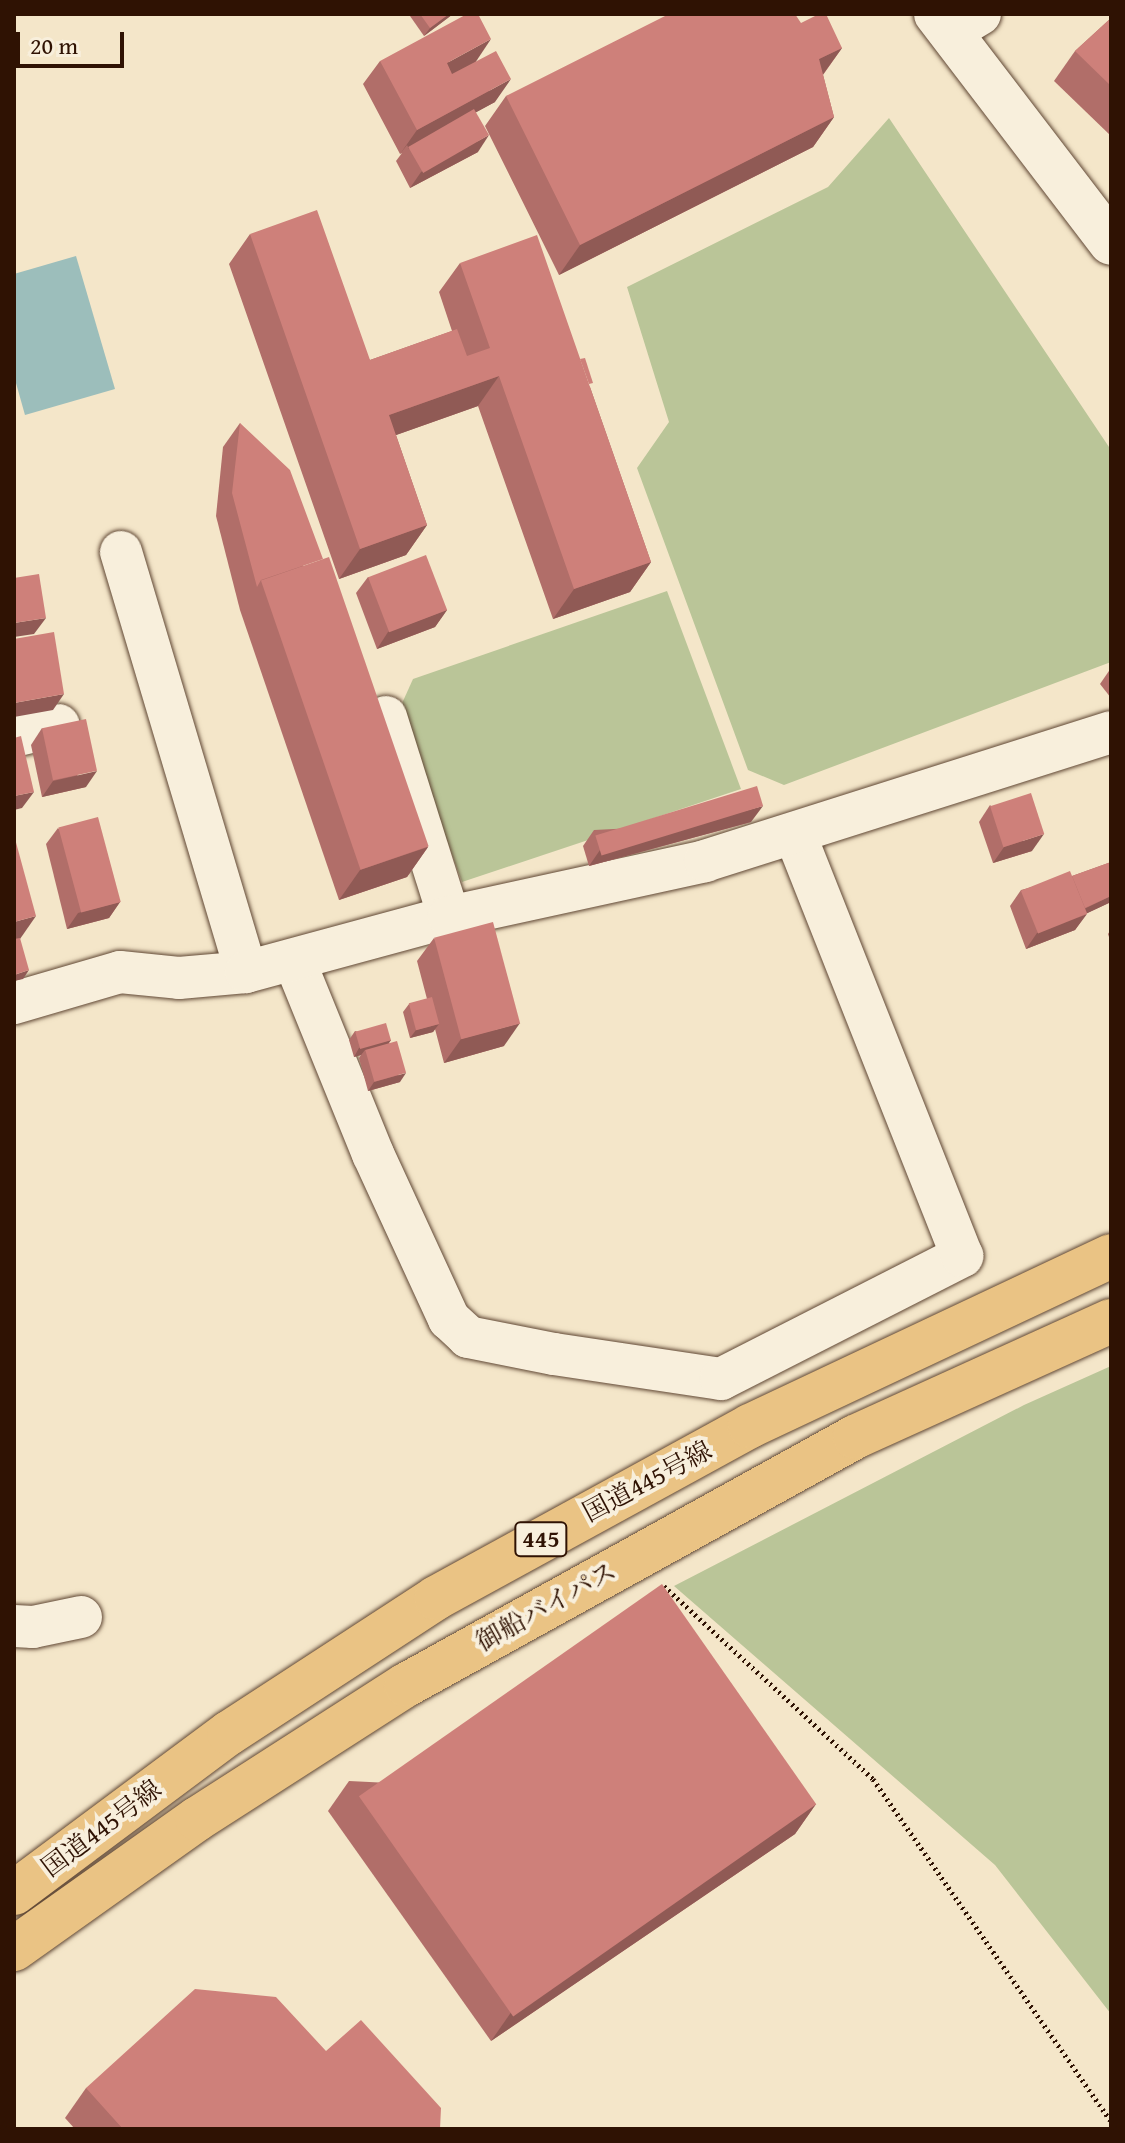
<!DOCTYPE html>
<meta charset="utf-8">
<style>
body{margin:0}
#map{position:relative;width:1125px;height:2143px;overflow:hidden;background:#f4e6c9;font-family:"Gentium Book Plus","Noto Serif JP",serif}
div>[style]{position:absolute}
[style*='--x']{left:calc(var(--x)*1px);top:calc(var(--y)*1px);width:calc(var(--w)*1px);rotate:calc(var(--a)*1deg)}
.green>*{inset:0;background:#bac598}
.water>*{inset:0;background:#9cbebb}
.path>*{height:5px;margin-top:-2.5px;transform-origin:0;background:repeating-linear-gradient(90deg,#2f1203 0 2px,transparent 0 6px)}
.roads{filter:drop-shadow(0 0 2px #604734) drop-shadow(0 0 2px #604734)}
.street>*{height:42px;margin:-21px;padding:0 21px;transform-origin:21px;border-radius:21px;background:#f8efdc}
.secondary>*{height:44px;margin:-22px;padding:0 22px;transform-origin:22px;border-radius:22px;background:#f8efdc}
.highway>*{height:44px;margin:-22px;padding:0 22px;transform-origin:22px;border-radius:22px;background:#eac384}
.wall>*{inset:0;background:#b16e69}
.shaded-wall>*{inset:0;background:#905a55}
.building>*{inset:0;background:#ce807a;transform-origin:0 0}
span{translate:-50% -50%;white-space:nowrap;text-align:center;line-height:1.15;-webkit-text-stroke:8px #f8efdc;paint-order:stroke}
.shield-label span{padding:2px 6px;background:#f8efdc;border:2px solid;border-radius:6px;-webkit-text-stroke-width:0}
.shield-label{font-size:24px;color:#2f1203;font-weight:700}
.street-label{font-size:26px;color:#2f1203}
.frame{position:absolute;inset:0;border:16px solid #2f1203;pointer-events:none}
.scale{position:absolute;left:16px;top:32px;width:108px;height:36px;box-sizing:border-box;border:4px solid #2f1203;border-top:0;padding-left:10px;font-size:24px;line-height:28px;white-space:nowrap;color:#2f1203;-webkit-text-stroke:6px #f8efdc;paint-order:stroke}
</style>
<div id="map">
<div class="green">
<div style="clip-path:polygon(889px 118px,1111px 450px,1111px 662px,784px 785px,748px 770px,637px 468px,669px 422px,627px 287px,828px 187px)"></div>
<div style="clip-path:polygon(667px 591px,741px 789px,462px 882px,399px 710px,413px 679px)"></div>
<div style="clip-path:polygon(1111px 1366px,1111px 2014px,995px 1865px,674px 1586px,1024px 1405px)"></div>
</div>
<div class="water">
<div style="clip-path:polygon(76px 256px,115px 389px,25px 415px,14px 376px,14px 274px)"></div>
</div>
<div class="path">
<div style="--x:664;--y:1586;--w:284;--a:42.7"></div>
<div style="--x:873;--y:1779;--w:417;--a:55.2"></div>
</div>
<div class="roads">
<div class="street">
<div style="--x:950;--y:32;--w:35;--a:-31"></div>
<div style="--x:121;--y:552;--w:438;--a:73.4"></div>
<div style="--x:386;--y:717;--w:210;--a:72.5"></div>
<div style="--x:14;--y:736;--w:46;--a:-13.7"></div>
<div style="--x:295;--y:962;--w:207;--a:67.9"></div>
<div style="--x:373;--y:1154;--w:182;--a:65.3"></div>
<div style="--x:449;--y:1319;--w:26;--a:43"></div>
<div style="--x:468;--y:1337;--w:88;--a:11.2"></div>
<div style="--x:554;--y:1354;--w:169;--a:8.5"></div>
<div style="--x:721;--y:1379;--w:271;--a:-27"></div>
<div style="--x:962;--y:1256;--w:454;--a:-111.6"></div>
<div style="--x:14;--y:1003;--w:110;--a:-16.3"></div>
<div style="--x:120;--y:972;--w:59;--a:5.8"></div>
<div style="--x:179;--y:978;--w:67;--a:-5.1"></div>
<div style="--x:246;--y:972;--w:210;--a:-15.2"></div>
<div style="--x:449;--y:917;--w:262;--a:-12.3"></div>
<div style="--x:705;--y:861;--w:426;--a:-17.6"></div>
<div style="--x:14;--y:1626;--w:19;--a:3"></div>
<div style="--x:33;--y:1627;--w:49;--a:-11.8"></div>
</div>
<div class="secondary">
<div style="--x:936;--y:14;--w:288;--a:52.6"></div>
</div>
<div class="highway">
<div style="--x:14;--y:1893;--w:268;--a:-36.7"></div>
<div style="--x:229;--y:1733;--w:247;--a:-33.1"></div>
<div style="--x:436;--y:1598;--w:358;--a:-28.7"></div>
<div style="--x:750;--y:1426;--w:399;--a:-25.2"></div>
<div style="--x:14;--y:1949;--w:224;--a:-35.4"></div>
<div style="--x:197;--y:1819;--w:248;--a:-32.7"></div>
<div style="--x:406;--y:1685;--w:513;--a:-28.91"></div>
<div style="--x:855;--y:1437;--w:281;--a:-24.4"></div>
</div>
</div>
<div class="wall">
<div style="clip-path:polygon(411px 14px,453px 14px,424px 36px,410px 16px)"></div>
<div style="clip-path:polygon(1111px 18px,1111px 136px,1054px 81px,1075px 51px)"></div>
<div style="clip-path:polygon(801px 23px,842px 48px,823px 75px,834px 117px,813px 147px,559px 275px,485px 126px,506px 96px)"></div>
<div style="clip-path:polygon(380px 61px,476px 62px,495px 102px,476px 112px,478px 152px,410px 188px,396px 161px,402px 153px,400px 154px,363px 84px)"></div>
<div style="clip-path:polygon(250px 234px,370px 360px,452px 331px,439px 292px,460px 263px,590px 387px,651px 562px,630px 592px,553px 619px,478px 406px,396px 435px,427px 525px,406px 555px,339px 579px,229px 264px)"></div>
<div style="clip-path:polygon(240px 423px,428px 847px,407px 877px,339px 900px,240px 610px,216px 516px,223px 447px)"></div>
<div style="clip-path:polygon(368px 577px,447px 610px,435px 627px,377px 649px,356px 593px)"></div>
<div style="clip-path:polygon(1111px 668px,1111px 698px,1100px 684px)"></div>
<div style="clip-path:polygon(42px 728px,86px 787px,42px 797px,31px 745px)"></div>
<div style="clip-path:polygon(990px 805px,1032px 851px,993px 863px,979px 822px)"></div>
<div style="clip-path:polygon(751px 822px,589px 866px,583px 846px,594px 830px)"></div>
<div style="clip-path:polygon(58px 828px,120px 902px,109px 918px,67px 929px,46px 844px)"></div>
<div style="clip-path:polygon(1111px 862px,1111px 902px,1087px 913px,1075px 930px,1026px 949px,1010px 906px,1021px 890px,1072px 876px)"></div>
<div style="clip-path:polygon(1111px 929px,1111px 943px,1108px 934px)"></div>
<div style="clip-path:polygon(434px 938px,504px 1046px,444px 1063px,435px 1029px,433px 1032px,410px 1038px,403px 1012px,409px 1004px,427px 999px,417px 961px)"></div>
<div style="clip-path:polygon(355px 1031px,391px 1040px,389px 1043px,400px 1082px,368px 1091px,359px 1058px,361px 1055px,354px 1057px,349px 1040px)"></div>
<div style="clip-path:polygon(349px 1781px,816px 1804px,795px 1834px,491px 2041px,328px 1811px)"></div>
<div style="clip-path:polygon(326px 2051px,440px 2129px,75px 2129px,65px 2118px,86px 2088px)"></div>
</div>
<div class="shaded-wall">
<div style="clip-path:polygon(449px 14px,453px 14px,424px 36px,430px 28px)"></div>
<div style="clip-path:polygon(491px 39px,475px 63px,430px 87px,447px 63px)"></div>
<div style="clip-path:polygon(842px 48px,821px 77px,819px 59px)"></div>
<div style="clip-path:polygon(511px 79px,495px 102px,409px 149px,407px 145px,400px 154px,417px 130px)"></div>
<div style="clip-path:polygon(834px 117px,813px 147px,559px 275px,580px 245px)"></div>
<div style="clip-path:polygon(489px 135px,478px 152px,410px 188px,421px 172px)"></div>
<div style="clip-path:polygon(499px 376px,478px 406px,368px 445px,389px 415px)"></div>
<div style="clip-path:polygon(427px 525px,406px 555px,339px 579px,360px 549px)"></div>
<div style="clip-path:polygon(651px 562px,630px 592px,553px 619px,574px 589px)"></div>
<div style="clip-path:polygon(447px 610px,435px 627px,377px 649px,388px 632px)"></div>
<div style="clip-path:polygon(46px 618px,34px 634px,14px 637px,14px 623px)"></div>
<div style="clip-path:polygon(64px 694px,53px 710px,14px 717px,14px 703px)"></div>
<div style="clip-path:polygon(97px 771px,86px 787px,42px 797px,53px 781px)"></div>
<div style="clip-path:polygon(34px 792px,22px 808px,14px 810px,14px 796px)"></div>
<div style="clip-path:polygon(763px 806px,751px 822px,589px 866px,600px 850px)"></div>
<div style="clip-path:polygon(1044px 834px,1032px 851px,993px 863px,1004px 847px)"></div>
<div style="clip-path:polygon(428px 847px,407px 877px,339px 900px,360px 870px)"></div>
<div style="clip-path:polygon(1111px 896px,1111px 902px,1075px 919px,1087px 914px,1075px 930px,1026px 949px,1037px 933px,1078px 912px)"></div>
<div style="clip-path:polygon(120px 902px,109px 918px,67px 929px,78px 913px)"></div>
<div style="clip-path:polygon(36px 916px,20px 939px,14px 941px,14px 922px)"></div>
<div style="clip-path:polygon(29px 970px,23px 979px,14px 981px,14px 975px)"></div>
<div style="clip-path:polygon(520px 1023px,504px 1046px,444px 1063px,461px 1039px)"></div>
<div style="clip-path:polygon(439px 1024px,433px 1032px,410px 1038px,416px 1030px)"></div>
<div style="clip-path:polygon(391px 1040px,385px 1048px,365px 1050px,361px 1055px,354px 1057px,359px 1048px)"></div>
<div style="clip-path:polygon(406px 1073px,400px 1082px,368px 1091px,374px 1082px)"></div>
<div style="clip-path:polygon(816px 1804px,795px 1834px,491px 2041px,512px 2011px)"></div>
</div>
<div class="building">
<div style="clip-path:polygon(420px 14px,449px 14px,430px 28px)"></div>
<div style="clip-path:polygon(467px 14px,478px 14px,491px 39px,447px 63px,452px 74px,496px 51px,511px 79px,417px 130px,380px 61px)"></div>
<div style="clip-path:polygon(669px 14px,795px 14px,801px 23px,819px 14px,826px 14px,842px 48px,819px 59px,834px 117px,580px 245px,506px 96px)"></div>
<div style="clip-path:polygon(1111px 18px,1111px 86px,1075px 51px)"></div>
<div style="left:474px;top:109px;width:30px;height:76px;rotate:60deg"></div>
<div style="clip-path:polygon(317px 210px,370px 360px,457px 329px,467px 356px,490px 348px,460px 263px,537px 235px,651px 562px,574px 589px,499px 376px,389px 415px,427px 525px,360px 549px,250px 234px)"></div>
<div style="clip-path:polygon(585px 358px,593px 383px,589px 384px,580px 359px)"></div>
<div style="clip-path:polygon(240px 423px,290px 470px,323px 559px,261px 580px,257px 587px,232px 493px)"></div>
<div style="left:426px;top:555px;width:59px;height:62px;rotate:69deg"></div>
<div style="left:329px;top:557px;width:306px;height:72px;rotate:71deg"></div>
<div style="clip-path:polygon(39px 574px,46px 618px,14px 623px,14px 578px)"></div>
<div style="clip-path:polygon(54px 632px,64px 694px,14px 703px,14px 639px)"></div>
<div style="left:86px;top:719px;width:53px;height:45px;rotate:78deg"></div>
<div style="clip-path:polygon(21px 736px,34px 792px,14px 796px,14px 738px)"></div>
<div style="left:757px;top:786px;width:21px;height:169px;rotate:73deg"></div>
<div style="left:1031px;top:793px;width:43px;height:43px;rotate:72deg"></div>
<div style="left:98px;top:817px;width:88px;height:41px;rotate:75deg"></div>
<div style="clip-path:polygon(14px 835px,36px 916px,14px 922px)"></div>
<div style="clip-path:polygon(1111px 862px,1111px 896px,1085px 908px,1072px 876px)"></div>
<div style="left:1070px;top:871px;width:46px;height:53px;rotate:68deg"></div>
<div style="left:493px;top:922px;width:105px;height:61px;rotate:75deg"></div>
<div style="clip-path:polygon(20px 938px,29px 970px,14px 975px,14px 939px)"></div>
<div style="left:432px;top:997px;width:28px;height:24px;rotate:75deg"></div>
<div style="left:386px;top:1023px;width:18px;height:32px;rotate:74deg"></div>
<div style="left:397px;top:1041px;width:33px;height:33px;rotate:74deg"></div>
<div style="left:662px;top:1584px;width:269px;height:370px;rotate:55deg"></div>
<div style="clip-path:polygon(195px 1989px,276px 1997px,326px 2051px,361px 2020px,441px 2108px,440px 2129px,123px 2129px,86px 2088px)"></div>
</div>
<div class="shield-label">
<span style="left:541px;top:1539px">445</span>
</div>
<div class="street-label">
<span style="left:647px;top:1481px;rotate:-28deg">国道445号線</span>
<span style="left:546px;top:1606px;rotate:-29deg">御船バイパス</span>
<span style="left:101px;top:1828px;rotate:-37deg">国道445号線</span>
</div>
<div class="frame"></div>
<div class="scale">20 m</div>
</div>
